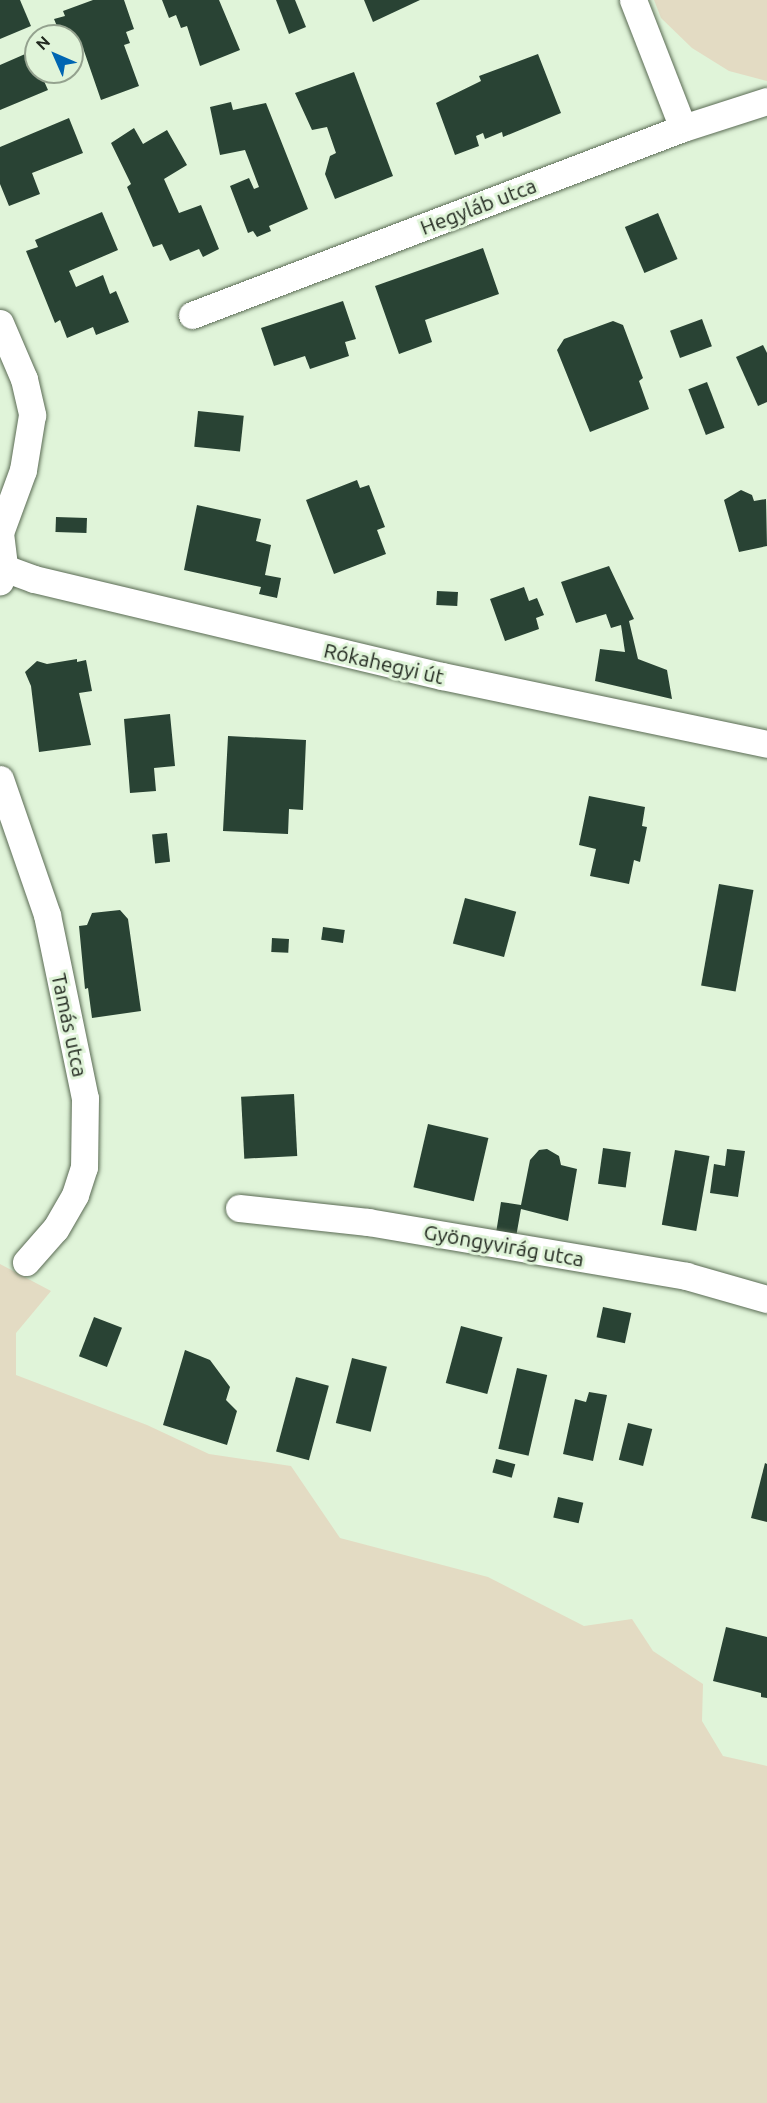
<!DOCTYPE html>
<meta charset="utf-8">
<style>
body{margin:0}
#map{position:relative;width:767px;height:2103px;overflow:hidden;background:#e0f4d9;font-family:Ubuntu,sans-serif}
div>[style]{position:absolute}
[style*='--x']{left:calc(var(--x)*1px);top:calc(var(--y)*1px);width:calc(var(--w)*1px);rotate:calc(var(--a)*1deg)}
.green>*{inset:0;background:#e3dbc3}
.building>*{inset:0;background:#294334;transform-origin:0 0}
.roads{filter:drop-shadow(0 0 2px #5a6b54) drop-shadow(0 0 2px #5a6b54)}
.minor>*{height:27px;margin:-13.5px;padding:0 13.5px;transform-origin:13.5px;border-radius:13.5px;background:#fff}
span{translate:-50% -50%;white-space:nowrap;text-align:center;line-height:1.15;-webkit-text-stroke:6px #e0f4d9;paint-order:stroke}
.street-label{font-size:21px;color:#21281f}
.north{position:absolute;left:24px;top:24px;width:60px;height:60px;box-sizing:border-box;background:#e0f4d9;border:2px solid #94a28f;border-radius:50%;rotate:315deg;font-size:16px;font-weight:700;line-height:24px;text-align:center;color:#21281f}
.north::after{content:'';display:block;margin:auto;width:21px;height:27px;background:#0066b2;clip-path:polygon(50% 0,100% 100%,50% 72%,0 100%)}
</style>
<div id="map">
<div class="green">
<div style="clip-path:polygon(654px 0,767px 0,767px 81px,729px 71px,692px 48px,661px 18px)"></div>
<div style="clip-path:polygon(0 1264px,51px 1291px,16px 1333px,16px 1375px,147px 1425px,209px 1454px,291px 1466px,340px 1538px,488px 1577px,584px 1626px,632px 1619px,653px 1651px,703px 1684px,702px 1721px,723px 1756px,767px 1766px,767px 2103px,0 2103px)"></div>
</div>
<div class="building">
<div style="clip-path:polygon(0 0,20px 0,31px 26px,0 39px)"></div>
<div style="clip-path:polygon(93px 0,124px 0,134px 29px,126px 32px,130px 43px,124px 45px,139px 86px,101px 100px,83px 48px,72px 48px,72px 36px,61px 36px,54px 19px,65px 16px,63px 11px)"></div>
<div style="clip-path:polygon(162px 0,219px 0,240px 50px,200px 66px,187px 26px,181px 28px,176px 15px,169px 18px)"></div>
<div style="clip-path:polygon(276px 0,295px 0,306px 27px,289px 34px)"></div>
<div style="clip-path:polygon(364px 0,420px 0,373px 22px)"></div>
<div style="clip-path:polygon(32px 51px,36px 72px,40px 72px,48px 90px,0 110px,0 65px)"></div>
<div style="clip-path:polygon(538px 54px,561px 113px,503px 137px,502px 132px,485px 139px,483px 133px,476px 136px,479px 146px,455px 155px,436px 103px,481px 81px,479px 76px)"></div>
<div style="clip-path:polygon(354px 72px,393px 176px,335px 199px,325px 174px,330px 156px,336px 153px,327px 127px,312px 130px,295px 93px)"></div>
<div style="clip-path:polygon(231px 102px,233px 110px,266px 103px,308px 209px,269px 226px,271px 231px,257px 237px,253px 231px,248px 233px,230px 186px,249px 178px,254px 189px,259px 187px,245px 150px,220px 155px,210px 107px)"></div>
<div style="clip-path:polygon(69px 118px,83px 153px,32px 173px,40px 194px,9px 206px,0 184px,0 147px)"></div>
<div style="clip-path:polygon(134px 128px,143px 144px,167px 130px,187px 165px,164px 179px,179px 213px,201px 205px,219px 249px,203px 257px,199px 249px,170px 261px,162px 244px,153px 247px,127px 187px,131px 184px,111px 143px)"></div>
<div style="clip-path:polygon(102px 212px,118px 250px,69px 271px,76px 287px,103px 275px,110px 294px,116px 291px,129px 322px,96px 335px,93px 327px,67px 338px,60px 320px,55px 323px,26px 251px,38px 247px,35px 240px)"></div>
<div style="left:658px;top:213px;width:50px;height:36px;rotate:67deg"></div>
<div style="clip-path:polygon(483px 248px,499px 294px,425px 320px,432px 342px,399px 354px,375px 286px)"></div>
<div style="clip-path:polygon(343px 301px,356px 339px,345px 342px,349px 356px,310px 369px,305px 356px,274px 366px,261px 328px)"></div>
<div style="left:702px;top:319px;width:29px;height:34px;rotate:70deg"></div>
<div style="clip-path:polygon(613px 321px,623px 325px,643px 378px,639px 381px,649px 409px,590px 432px,557px 350px,564px 339px)"></div>
<div style="clip-path:polygon(763px 345px,767px 353px,767px 402px,758px 406px,736px 357px)"></div>
<div style="left:707px;top:382px;width:49px;height:20px;rotate:69deg"></div>
<div style="left:198px;top:411px;width:46px;height:36px;rotate:6deg"></div>
<div style="clip-path:polygon(357px 480px,360px 488px,369px 485px,385px 527px,377px 530px,386px 554px,334px 574px,306px 500px)"></div>
<div style="clip-path:polygon(741px 490px,752px 495px,754px 501px,766px 499px,767px 546px,739px 552px,724px 500px)"></div>
<div style="clip-path:polygon(197px 505px,261px 519px,256px 541px,271px 545px,265px 575px,281px 578px,277px 598px,259px 594px,261px 587px,184px 570px)"></div>
<div style="left:56px;top:517px;width:31px;height:15px;rotate:2deg"></div>
<div style="clip-path:polygon(609px 566px,634px 619px,629px 621px,638px 659px,667px 670px,672px 699px,595px 681px,600px 649px,625px 652px,621px 625px,611px 628px,606px 614px,576px 623px,561px 582px)"></div>
<div style="clip-path:polygon(524px 587px,529px 601px,537px 598px,544px 615px,536px 618px,539px 629px,505px 641px,490px 599px)"></div>
<div style="left:437px;top:591px;width:21px;height:14px;rotate:3deg"></div>
<div style="clip-path:polygon(77px 659px,77px 662px,86px 660px,92px 691px,79px 693px,91px 745px,39px 752px,31px 686px,25px 672px,37px 661px,47px 664px)"></div>
<div style="clip-path:polygon(170px 714px,175px 766px,154px 768px,156px 791px,130px 793px,124px 719px)"></div>
<div style="clip-path:polygon(228px 736px,306px 740px,303px 810px,289px 809px,288px 834px,223px 831px)"></div>
<div style="clip-path:polygon(589px 796px,645px 807px,642px 826px,647px 827px,640px 862px,634px 860px,629px 884px,590px 876px,596px 849px,579px 845px)"></div>
<div style="left:167px;top:833px;width:29px;height:15px;rotate:84deg"></div>
<div style="left:719px;top:884px;width:35px;height:103px;rotate:10deg"></div>
<div style="left:465px;top:898px;width:53px;height:47px;rotate:15deg"></div>
<div style="clip-path:polygon(120px 910px,128px 919px,141px 1011px,92px 1018px,88px 988px,85px 989px,79px 926px,87px 925px,92px 913px)"></div>
<div style="left:323px;top:927px;width:22px;height:13px;rotate:8deg"></div>
<div style="left:272px;top:938px;width:17px;height:14px;rotate:3deg"></div>
<div style="left:294px;top:1094px;width:62px;height:53px;rotate:87deg"></div>
<div style="left:428px;top:1124px;width:62px;height:65px;rotate:13deg"></div>
<div style="left:603px;top:1148px;width:28px;height:36px;rotate:8deg"></div>
<div style="clip-path:polygon(547px 1149px,559px 1156px,561px 1165px,577px 1169px,568px 1221px,521px 1209px,516px 1237px,496px 1233px,501px 1202px,521px 1205px,530px 1160px,539px 1150px)"></div>
<div style="clip-path:polygon(727px 1149px,745px 1151px,738px 1197px,710px 1193px,714px 1164px,725px 1166px)"></div>
<div style="left:675px;top:1150px;width:35px;height:76px;rotate:10deg"></div>
<div style="left:603px;top:1307px;width:29px;height:31px;rotate:12deg"></div>
<div style="left:94px;top:1317px;width:30px;height:42px;rotate:21deg"></div>
<div style="left:461px;top:1326px;width:43px;height:59px;rotate:15deg"></div>
<div style="clip-path:polygon(185px 1350px,210px 1360px,230px 1387px,226px 1400px,237px 1411px,227px 1445px,163px 1425px)"></div>
<div style="left:352px;top:1358px;width:36px;height:67px;rotate:14deg"></div>
<div style="left:517px;top:1368px;width:31px;height:83px;rotate:13deg"></div>
<div style="left:296px;top:1377px;width:34px;height:77px;rotate:15deg"></div>
<div style="clip-path:polygon(589px 1392px,607px 1395px,593px 1461px,563px 1454px,575px 1399px,586px 1402px)"></div>
<div style="left:628px;top:1423px;width:25px;height:38px;rotate:14deg"></div>
<div style="left:496px;top:1459px;width:20px;height:14px;rotate:15deg"></div>
<div style="clip-path:polygon(765px 1463px,767px 1464px,767px 1522px,751px 1518px)"></div>
<div style="left:558px;top:1497px;width:26px;height:21px;rotate:13deg"></div>
<div style="clip-path:polygon(726px 1627px,767px 1637px,767px 1698px,761px 1697px,761px 1693px,713px 1681px)"></div>
</div>
<div class="roads">
<div class="minor">
<div style="--x:633;--y:0;--w:137;--a:68.7"></div>
<div style="--x:192;--y:315;--w:525;--a:-20.85"></div>
<div style="--x:683;--y:128;--w:88;--a:-17.8"></div>
<div style="--x:0;--y:323;--w:61;--a:66.8"></div>
<div style="--x:24;--y:379;--w:37;--a:77"></div>
<div style="--x:32;--y:415;--w:56;--a:99.3"></div>
<div style="--x:23;--y:470;--w:67;--a:110.1"></div>
<div style="--x:0;--y:533;--w:35;--a:83"></div>
<div style="--x:4;--y:568;--w:14;--a:107"></div>
<div style="--x:4;--y:568;--w:32;--a:20"></div>
<div style="--x:34;--y:579;--w:419;--a:13.4"></div>
<div style="--x:442;--y:676;--w:332;--a:11.8"></div>
<div style="--x:0;--y:779;--w:144;--a:70.9"></div>
<div style="--x:47;--y:915;--w:187;--a:78.3"></div>
<div style="--x:85;--y:1098;--w:69;--a:90.8"></div>
<div style="--x:84;--y:1167;--w:29;--a:108"></div>
<div style="--x:75;--y:1195;--w:39;--a:120"></div>
<div style="--x:55;--y:1229;--w:44;--a:131.3"></div>
<div style="--x:239;--y:1208;--w:130;--a:6.2"></div>
<div style="--x:368;--y:1222;--w:323;--a:9.6"></div>
<div style="--x:686;--y:1276;--w:84;--a:15.9"></div>
</div>
</div>
<div class="street-label">
<span style="left:478px;top:206px;rotate:-21deg">Hegyláb utca</span>
<span style="left:384px;top:663px;rotate:13deg">Rókahegyi út</span>
<span style="left:70px;top:1025px;rotate:78deg">Tamás utca</span>
<span style="left:504px;top:1245px;rotate:10deg">Gyöngyvirág utca</span>
</div>
<div class="north">N</div>
</div>
